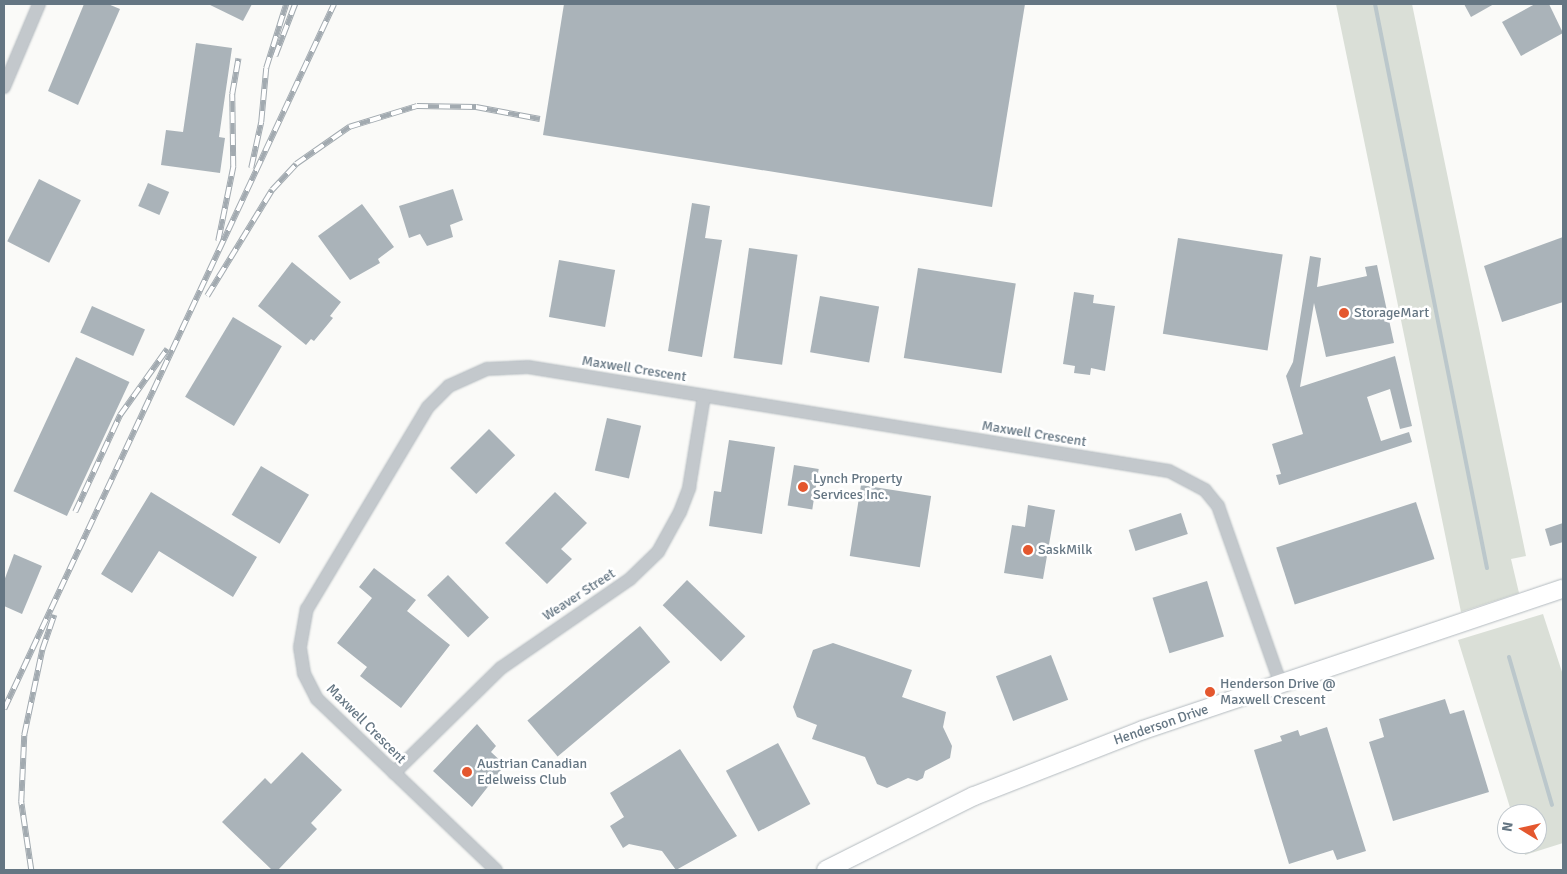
<!DOCTYPE html>
<style>
body{margin:0}
#map{position:relative;width:1567px;height:874px;overflow:hidden;background:#fafaf8;font-family:Signika,sans-serif}
div>[style]{position:absolute}
[style*='--x']{left:calc(var(--x)*1px);top:calc(var(--y)*1px);width:calc(var(--w)*1px);rotate:calc(var(--a)*1deg)}
.green>*{inset:0;background:#dadfd7}
.stream>*{height:4px;margin:-2px;padding:0 2px;transform-origin:2px;border-radius:2px;background:#bbc7cb}
.building>*{inset:0;background:#aab3b9;transform-origin:0 0}
.roads{filter:drop-shadow(0 0 1px #b3babf) drop-shadow(0 0 1px #b3babf)}
.street>*{height:12px;margin:-6px;padding:0 6px;transform-origin:6px;border-radius:6px;background:#c3c8cc}
.secondary>*{height:18px;margin:-9px;padding:0 9px;transform-origin:9px;border-radius:9px;background:#fff}
.rail>*{height:5.5px;margin-top:-2.75px;transform-origin:0;background:repeating-linear-gradient(90deg,#fff 0 11px,#a2aab0 0 22px);box-sizing:border-box;border-block:1px solid #a2aab0}
.dots>*{width:14px;height:14px;translate:-50% -50%;box-sizing:border-box;border:2px solid #fff;border-radius:50%}
span{translate:-50% -50%;white-space:nowrap;text-align:center;line-height:1.15;-webkit-text-stroke:5px #fff;paint-order:stroke}
.poi-label{font-size:14px;color:#657683}
.left{translate:0 -50%;text-align:left}
.street-label{font-size:14px;color:#657683}
.frame{position:absolute;inset:0;border:5px solid #657683;pointer-events:none}
.north{position:absolute;left:1497px;top:804px;width:50px;height:50px;box-sizing:border-box;background:#fff;border:1px solid #c1c8cd;border-radius:50%;rotate:279deg;font-size:14px;font-weight:700;line-height:20px;text-align:center;color:#657683}
.north::after{content:'';display:block;margin:auto;width:18px;height:22px;background:#e4572e;clip-path:polygon(50% 0,100% 100%,50% 72%,0 100%)}
</style>
<div id="map">
<div class="green">
<div style="clip-path:polygon(1336px 4px,1412px 4px,1526px 556px,1511px 559px,1519px 593px,1461px 612px)"></div>
<div style="clip-path:polygon(1543px 614px,1563px 675px,1563px 843px,1525px 855px,1522px 844px,1537px 844px,1537px 814px,1512px 814px,1458px 640px)"></div>
</div>
<div class="stream">
<div style="--x:1375;--y:4;--w:575;--a:78.77"></div>
<div style="--x:1509;--y:657;--w:154;--a:73.8"></div>
</div>
<div class="building">
<div style="clip-path:polygon(84px 4px,108px 4px,120px 9px,78px 105px,48px 91px)"></div>
<div style="clip-path:polygon(208px 4px,252px 4px,243px 21px)"></div>
<div style="clip-path:polygon(564px 4px,1025px 4px,992px 207px,543px 135px)"></div>
<div style="clip-path:polygon(1464px 4px,1494px 4px,1471px 17px)"></div>
<div style="clip-path:polygon(1535px 4px,1549px 4px,1563px 33px,1521px 56px,1502px 22px)"></div>
<div style="clip-path:polygon(196px 43px,232px 48px,219px 137px,225px 138px,220px 173px,161px 165px,166px 130px,183px 132px)"></div>
<div style="left:39px;top:179px;width:47px;height:70px;rotate:27deg"></div>
<div style="left:148px;top:183px;width:23px;height:25px;rotate:23deg"></div>
<div style="clip-path:polygon(453px 189px,463px 220px,450px 225px,453px 237px,427px 246px,420px 234px,409px 238px,399px 206px)"></div>
<div style="clip-path:polygon(692px 203px,710px 206px,705px 238px,722px 240px,702px 357px,668px 351px)"></div>
<div style="clip-path:polygon(362px 204px,394px 247px,378px 259px,380px 263px,350px 280px,318px 236px)"></div>
<div style="clip-path:polygon(1563px 237px,1563px 302px,1502px 322px,1484px 266px)"></div>
<div style="left:1178px;top:238px;width:106px;height:97px;rotate:9deg"></div>
<div style="left:749px;top:248px;width:49px;height:111px;rotate:8deg"></div>
<div style="clip-path:polygon(1310px 256px,1321px 258px,1317px 287px,1367px 276px,1365px 267px,1377px 265px,1394px 343px,1326px 357px,1314px 303px,1300px 387px,1395px 356px,1412px 426px,1400px 429px,1390px 389px,1367px 397px,1381px 441px,1409px 432px,1412px 442px,1279px 485px,1276px 475px,1281px 474px,1272px 444px,1303px 434px,1286px 376px,1293px 362px)"></div>
<div style="left:559px;top:260px;width:57px;height:58px;rotate:10deg"></div>
<div style="clip-path:polygon(292px 262px,341px 302px,330px 316px,333px 318px,314px 341px,311px 339px,306px 345px,258px 306px)"></div>
<div style="left:918px;top:268px;width:99px;height:91px;rotate:9deg"></div>
<div style="clip-path:polygon(1074px 292px,1094px 295px,1093px 303px,1115px 306px,1105px 371px,1091px 368px,1090px 375px,1074px 373px,1075px 366px,1063px 364px)"></div>
<div style="left:820px;top:296px;width:60px;height:57px;rotate:10deg"></div>
<div style="left:92px;top:306px;width:58px;height:29px;rotate:24deg"></div>
<div style="left:233px;top:317px;width:57px;height:93px;rotate:31deg"></div>
<div style="left:76px;top:357px;width:59px;height:148px;rotate:25deg"></div>
<div style="left:607px;top:418px;width:35px;height:54px;rotate:13deg"></div>
<div style="left:489px;top:429px;width:37px;height:55px;rotate:45deg"></div>
<div style="clip-path:polygon(729px 440px,775px 447px,762px 534px,709px 526px,714px 491px,721px 492px)"></div>
<div style="left:794px;top:465px;width:25px;height:41px;rotate:9deg"></div>
<div style="left:261px;top:466px;width:56px;height:57px;rotate:31deg"></div>
<div style="left:861px;top:485px;width:71px;height:72px;rotate:9deg"></div>
<div style="clip-path:polygon(151px 492px,257px 557px,233px 597px,159px 551px,132px 593px,101px 574px)"></div>
<div style="clip-path:polygon(555px 492px,587px 523px,561px 549px,572px 559px,547px 584px,505px 543px)"></div>
<div style="left:1416px;top:502px;width:60px;height:147px;rotate:72deg"></div>
<div style="clip-path:polygon(1028px 505px,1055px 510px,1043px 579px,1004px 573px,1012px 525px,1025px 527px)"></div>
<div style="left:1181px;top:513px;width:22px;height:55px;rotate:72deg"></div>
<div style="clip-path:polygon(1563px 523px,1563px 542px,1550px 546px,1545px 529px)"></div>
<div style="clip-path:polygon(14px 554px,42px 566px,22px 614px,4px 606px,4px 581px)"></div>
<div style="clip-path:polygon(374px 568px,416px 600px,407px 611px,450px 645px,401px 708px,360px 676px,367px 667px,337px 643px,372px 598px,359px 587px)"></div>
<div style="left:448px;top:575px;width:59px;height:29px;rotate:46deg"></div>
<div style="left:687px;top:580px;width:81px;height:35px;rotate:44deg"></div>
<div style="left:1207px;top:581px;width:58px;height:57px;rotate:73deg"></div>
<div style="left:640px;top:626px;width:47px;height:147px;rotate:50deg"></div>
<div style="clip-path:polygon(833px 643px,912px 670px,902px 697px,946px 712px,943px 727px,952px 746px,950px 758px,925px 771px,923px 778px,917px 781px,908px 778px,887px 788px,877px 784px,865px 757px,812px 739px,817px 725px,797px 717px,793px 707px,813px 650px)"></div>
<div style="left:1051px;top:655px;width:48px;height:59px;rotate:69deg"></div>
<div style="clip-path:polygon(1445px 699px,1450px 714px,1464px 710px,1489px 792px,1393px 821px,1369px 742px,1384px 737px,1379px 719px)"></div>
<div style="clip-path:polygon(477px 724px,496px 746px,491px 752px,505px 765px,472px 807px,433px 771px)"></div>
<div style="clip-path:polygon(1327px 727px,1366px 851px,1337px 860px,1333px 850px,1289px 864px,1254px 750px,1282px 741px,1280px 736px,1298px 730px,1300px 736px)"></div>
<div style="left:778px;top:743px;width:69px;height:59px;rotate:62deg"></div>
<div style="clip-path:polygon(680px 749px,737px 836px,676px 870px,662px 851px,629px 844px,623px 848px,610px 826px,624px 817px,610px 793px)"></div>
<div style="clip-path:polygon(302px 752px,342px 790px,311px 823px,317px 829px,278px 870px,272px 870px,222px 822px,265px 778px,271px 784px)"></div>
</div>
<div class="roads">
<div class="street">
<div style="--x:4;--y:87;--w:90;--a:-67.1"></div>
<div style="--x:394;--y:773;--w:150;--a:-44.5"></div>
<div style="--x:501;--y:668;--w:157;--a:-34.6"></div>
<div style="--x:630;--y:579;--w:39;--a:-44"></div>
<div style="--x:658;--y:552;--w:46;--a:-61.2"></div>
<div style="--x:680;--y:512;--w:26;--a:-69"></div>
<div style="--x:689;--y:488;--w:93;--a:-80.7"></div>
<div style="--x:496;--y:870;--w:248;--a:-136.3"></div>
<div style="--x:317;--y:699;--w:29;--a:-117"></div>
<div style="--x:304;--y:673;--w:26;--a:-99"></div>
<div style="--x:300;--y:647;--w:39;--a:-80"></div>
<div style="--x:307;--y:609;--w:235;--a:-59.1"></div>
<div style="--x:428;--y:407;--w:30;--a:-45"></div>
<div style="--x:449;--y:386;--w:42;--a:-24.1"></div>
<div style="--x:487;--y:369;--w:41;--a:-2.8"></div>
<div style="--x:528;--y:367;--w:649;--a:9.22"></div>
<div style="--x:1169;--y:471;--w:41;--a:27.8"></div>
<div style="--x:1205;--y:490;--w:21;--a:51"></div>
<div style="--x:1218;--y:506;--w:190;--a:70.6"></div>
</div>
<div class="secondary">
<div style="--x:826;--y:870;--w:165;--a:-26.6"></div>
<div style="--x:974;--y:796;--w:181;--a:-21.3"></div>
<div style="--x:1143;--y:730;--w:443;--a:-18.6"></div>
</div>
</div>
<div class="rail">
<div style="--x:275;--y:56;--w:56;--a:-69"></div>
<div style="--x:251;--y:168;--w:47;--a:-77.7"></div>
<div style="--x:261;--y:122;--w:54;--a:-84.7"></div>
<div style="--x:266;--y:68;--w:67;--a:-72.6"></div>
<div style="--x:218;--y:241;--w:76;--a:-78.5"></div>
<div style="--x:233;--y:167;--w:73;--a:-90.8"></div>
<div style="--x:232;--y:94;--w:36;--a:-80"></div>
<div style="--x:207;--y:296;--w:124;--a:-58.5"></div>
<div style="--x:272;--y:190;--w:35;--a:-47"></div>
<div style="--x:296;--y:164;--w:65;--a:-34.9"></div>
<div style="--x:349;--y:127;--w:71;--a:-17.2"></div>
<div style="--x:417;--y:106;--w:59;--a:1"></div>
<div style="--x:476;--y:107;--w:65;--a:10.6"></div>
<div style="--x:75;--y:512;--w:107;--a:-65.1"></div>
<div style="--x:120;--y:415;--w:81;--a:-54.5"></div>
<div style="--x:4;--y:709;--w:778;--a:-64.92"></div>
<div style="--x:31;--y:870;--w:69;--a:-98.4"></div>
<div style="--x:21;--y:802;--w:67;--a:-87.4"></div>
<div style="--x:24;--y:735;--w:87;--a:-78"></div>
<div style="--x:42;--y:650;--w:37;--a:-71"></div>
</div>
<div class="dots">
<div style="left:1344px;top:313px;background:#e4572e"></div>
<div style="left:803px;top:487px;background:#e4572e"></div>
<div style="left:1028px;top:550px;background:#e4572e"></div>
<div style="left:1210px;top:692px;background:#e4572e"></div>
<div style="left:467px;top:772px;background:#e4572e"></div>
</div>
<div class="poi-label">
<span class="left" style="left:1354px;top:313px">StorageMart</span>
<span class="left" style="left:813px;top:487px">Lynch Property<br>Services Inc.</span>
<span class="left" style="left:1038px;top:550px">SaskMilk</span>
<span class="left" style="left:1220px;top:692px">Henderson Drive @<br>Maxwell Crescent</span>
<span class="left" style="left:477px;top:772px">Austrian Canadian<br>Edelweiss Club</span>
</div>
<div class="street-label">
<span style="left:634px;top:369px;rotate:9deg">Maxwell Crescent</span>
<span style="left:1034px;top:434px;rotate:9deg">Maxwell Crescent</span>
<span style="left:579px;top:595px;rotate:-33deg">Weaver Street</span>
<span style="left:366px;top:724px;rotate:45deg">Maxwell Crescent</span>
<span style="left:1161px;top:725px;rotate:-19deg">Henderson Drive</span>
</div>
<div class="frame"></div>
<div class="north">N</div>
</div>
